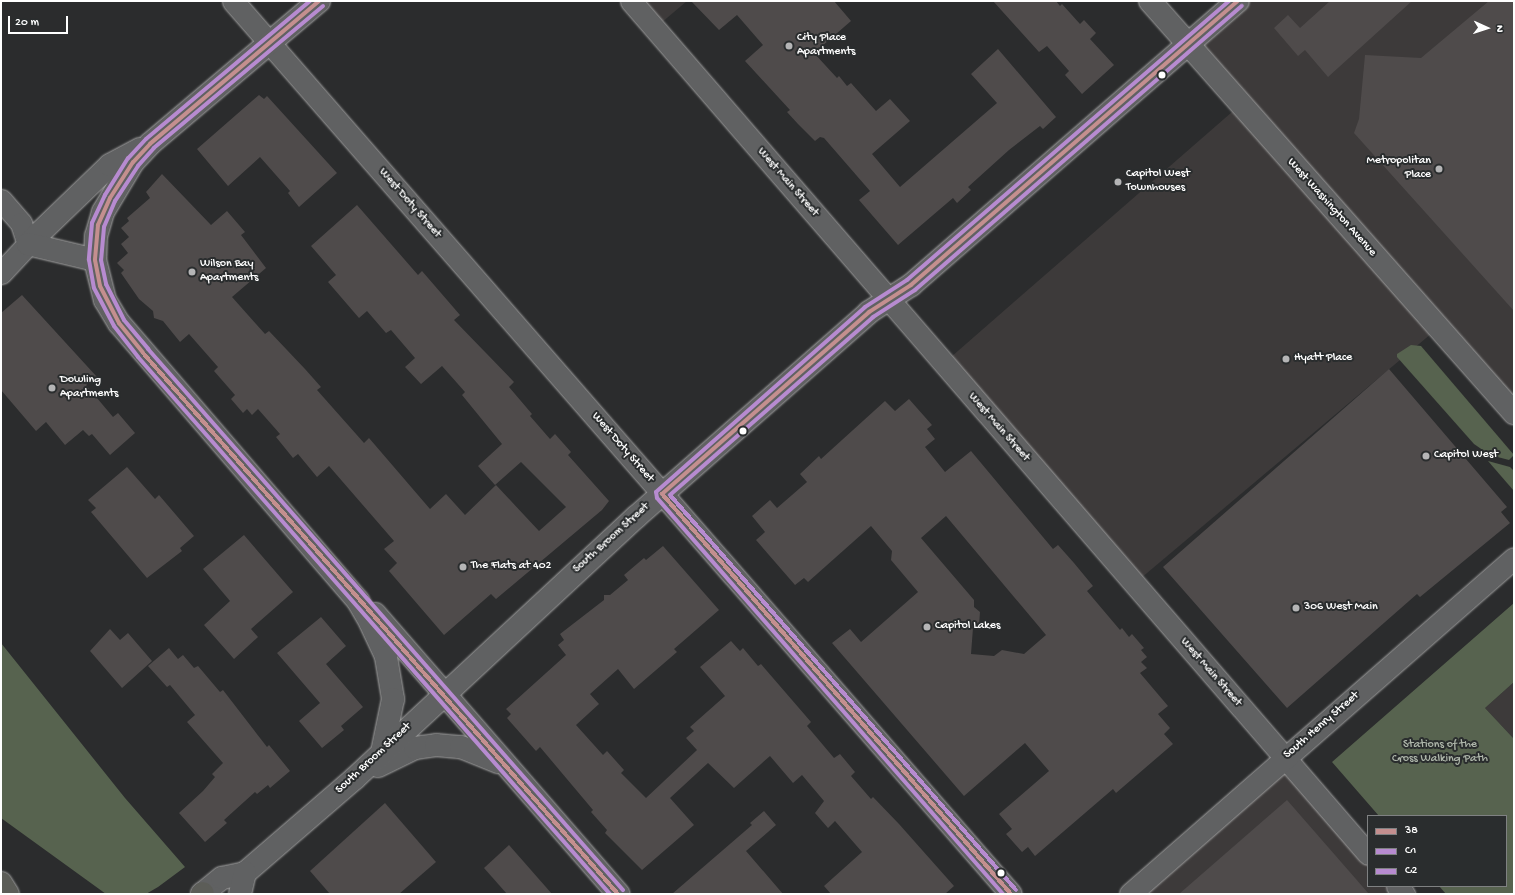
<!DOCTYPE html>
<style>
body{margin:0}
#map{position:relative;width:1515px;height:895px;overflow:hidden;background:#2b2c2d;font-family:"Gochi Hand",sans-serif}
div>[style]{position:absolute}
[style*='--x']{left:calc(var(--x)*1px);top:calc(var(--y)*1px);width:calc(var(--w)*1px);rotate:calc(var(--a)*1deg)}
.built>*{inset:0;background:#3d3a3a}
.green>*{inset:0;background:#57634f}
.building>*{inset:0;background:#4f4b4b}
.roads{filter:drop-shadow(0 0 1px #a0a0a0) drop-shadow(0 0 1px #a0a0a0)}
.minor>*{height:21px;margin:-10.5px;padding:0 10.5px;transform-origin:10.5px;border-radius:10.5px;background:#606162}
.tertiary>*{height:22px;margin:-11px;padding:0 11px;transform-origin:11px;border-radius:11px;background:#606162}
.primary>*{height:22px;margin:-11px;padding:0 11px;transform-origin:11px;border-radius:11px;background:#5c5d58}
.bus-1>*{height:4px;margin:-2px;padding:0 2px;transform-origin:2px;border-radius:2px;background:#c48f8f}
.bus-2>*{height:4px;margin:-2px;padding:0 2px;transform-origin:2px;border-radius:2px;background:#b78bd0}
.bus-3>*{height:4px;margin:-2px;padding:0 2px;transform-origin:2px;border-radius:2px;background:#b78bd0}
.dots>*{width:11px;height:11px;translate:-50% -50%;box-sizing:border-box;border:2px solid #2a2d2e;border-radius:50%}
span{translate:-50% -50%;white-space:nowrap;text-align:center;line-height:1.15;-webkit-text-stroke:4px #2a2d2e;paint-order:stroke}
.poi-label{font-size:12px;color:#fff}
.left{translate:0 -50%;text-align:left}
.right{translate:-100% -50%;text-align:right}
.street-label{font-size:12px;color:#fff}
.park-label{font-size:12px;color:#aeb6aa}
.frame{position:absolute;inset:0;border:2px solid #fff;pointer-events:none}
.legend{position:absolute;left:1367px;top:815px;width:140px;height:72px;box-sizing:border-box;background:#2a2d2e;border:1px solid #7f8182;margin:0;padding:5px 7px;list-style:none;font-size:12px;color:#fff}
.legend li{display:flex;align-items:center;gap:8px;height:20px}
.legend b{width:20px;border:1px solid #7f8182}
.north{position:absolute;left:1467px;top:8px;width:40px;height:40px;-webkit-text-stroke:3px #2a2d2e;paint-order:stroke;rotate:93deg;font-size:11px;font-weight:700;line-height:16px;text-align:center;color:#fff}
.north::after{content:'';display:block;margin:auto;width:14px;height:18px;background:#fff;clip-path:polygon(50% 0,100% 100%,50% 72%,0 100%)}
.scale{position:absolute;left:8px;top:16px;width:60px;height:18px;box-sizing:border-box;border:2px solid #fff;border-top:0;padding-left:5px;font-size:12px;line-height:14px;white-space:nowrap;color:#fff;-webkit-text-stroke:3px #2a2d2e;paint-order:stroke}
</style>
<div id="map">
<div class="built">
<div style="clip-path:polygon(631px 1px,687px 1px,654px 29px)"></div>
<div style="clip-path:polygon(1238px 1px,1514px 1px,1514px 413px,1438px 328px,1134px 584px,943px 364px,1240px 105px,1188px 44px)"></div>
<div style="clip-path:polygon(1514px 682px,1514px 739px,1485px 708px)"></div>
<div style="clip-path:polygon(1284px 759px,1368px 854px,1368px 886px,1397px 886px,1404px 894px,1130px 894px)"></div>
</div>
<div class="green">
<div style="clip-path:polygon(1411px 345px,1421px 346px,1514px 455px,1509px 460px,1490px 455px,1474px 444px,1397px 357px,1397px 354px)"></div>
<div style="clip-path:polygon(1488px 461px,1510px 467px,1514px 471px,1514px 491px)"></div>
<div style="clip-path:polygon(1514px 603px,1514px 682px,1485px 708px,1514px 739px,1514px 894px,1446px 894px,1439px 886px,1506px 886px,1506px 816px,1379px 816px,1332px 762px)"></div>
<div style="clip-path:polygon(1px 643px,125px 798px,185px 867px,158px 887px,146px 894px,106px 894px,1px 818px)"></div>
</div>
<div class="building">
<div style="clip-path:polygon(691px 1px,834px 1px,851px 21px,814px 53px,837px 78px,839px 76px,847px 86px,851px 83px,876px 111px,890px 99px,910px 121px,872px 154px,900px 187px,997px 103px,971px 74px,998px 49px,1056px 117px,1043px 129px,1040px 126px,1009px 150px,968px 187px,971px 190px,957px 203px,953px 198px,898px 245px,859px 200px,870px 191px,824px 138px,820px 137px,815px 141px,798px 124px,787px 112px,790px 110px,745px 61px,763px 45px,737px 15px,719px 30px)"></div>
<div style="clip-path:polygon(993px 1px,1056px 1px,1060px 6px,1062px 4px,1080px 24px,1084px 20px,1096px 33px,1090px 39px,1114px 65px,1082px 94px,1065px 75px,1069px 71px,1047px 46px,1039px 52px)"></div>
<div style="clip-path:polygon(1330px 1px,1412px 1px,1328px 77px,1305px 50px,1298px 56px,1274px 28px,1288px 15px,1300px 28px)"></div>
<div style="clip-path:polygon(1489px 1px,1514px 1px,1514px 311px,1354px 133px,1359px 119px,1365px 55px,1421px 58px)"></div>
<div style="clip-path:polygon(259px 95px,264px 99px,267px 96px,337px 173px,299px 207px,288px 193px,290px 191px,260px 157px,228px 186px,197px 149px)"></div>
<div style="clip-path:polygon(162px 174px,211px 225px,227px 211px,245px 232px,241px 235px,266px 268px,232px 297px,265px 334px,269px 331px,305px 369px,321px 387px,317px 390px,364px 443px,369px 438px,430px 509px,446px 494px,465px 515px,496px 485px,539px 531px,566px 507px,521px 462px,495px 485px,478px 466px,502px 444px,462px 395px,465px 392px,442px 366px,421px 384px,405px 367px,415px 358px,391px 330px,386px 333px,367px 311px,359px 318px,328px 282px,336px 275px,311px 246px,357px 205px,418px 275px,422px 271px,460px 315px,454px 320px,514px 382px,509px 387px,532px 414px,530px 416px,550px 439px,555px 434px,571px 452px,568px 455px,609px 501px,602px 510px,496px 599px,491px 594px,444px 635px,389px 571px,397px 563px,384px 549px,394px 541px,329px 466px,317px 477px,298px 454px,293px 458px,276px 437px,280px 434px,258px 409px,252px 415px,247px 409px,243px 413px,231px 399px,235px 395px,214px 371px,218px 367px,189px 334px,180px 342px,163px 321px,154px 318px,153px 311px,139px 299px,121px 273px,124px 270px,117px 263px,128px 253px,121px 244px,129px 237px,121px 228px,129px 221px,127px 218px,150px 198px,146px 192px)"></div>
<div style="clip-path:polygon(22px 295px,97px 377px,86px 385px,113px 417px,118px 413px,135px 433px,110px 455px,92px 434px,89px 436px,83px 430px,65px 445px,46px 422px,36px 431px,1px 390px,1px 313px)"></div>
<div style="clip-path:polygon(1389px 369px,1507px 507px,1501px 512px,1510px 523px,1420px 597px,1417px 594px,1287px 708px,1163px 567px)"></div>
<div style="clip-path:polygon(evenodd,909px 399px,932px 425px,927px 429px,935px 439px,925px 447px,945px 472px,971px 451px,1053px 549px,1058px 545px,1074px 563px,1093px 586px,1087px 591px,1120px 630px,1122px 628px,1129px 637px,1132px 634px,1144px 648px,1141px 650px,1147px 657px,1141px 662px,1147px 668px,1140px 673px,1168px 706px,1158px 714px,1170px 728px,1164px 734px,1173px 744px,1116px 793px,1113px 789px,1035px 856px,1028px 847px,1022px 852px,1006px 834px,1012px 829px,999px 814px,1049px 771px,1025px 743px,964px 796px,832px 643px,850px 629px,861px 642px,918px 592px,891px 560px,892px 551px,871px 526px,808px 582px,804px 578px,795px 585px,756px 540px,765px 532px,752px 516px,770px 500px,777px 508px,807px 482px,800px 474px,819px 456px,821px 459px,885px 401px,895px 411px,909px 399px,946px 516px,1046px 635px,1024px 654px,1002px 650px,994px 656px,971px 654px,973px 628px,979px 626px,980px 612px,974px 607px,974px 600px,921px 538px,946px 516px)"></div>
<div style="clip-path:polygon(127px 467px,155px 499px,159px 495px,194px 536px,180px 548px,182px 551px,147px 578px,91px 512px,96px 508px,88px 500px)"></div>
<div style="clip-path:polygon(244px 535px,293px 592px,251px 629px,258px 637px,234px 659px,204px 625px,230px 601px,203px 569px)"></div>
<div style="clip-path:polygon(663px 546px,719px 610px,674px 649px,677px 652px,634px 689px,618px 669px,590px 694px,599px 704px,576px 725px,603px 755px,607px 751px,624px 770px,621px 773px,646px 798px,697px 750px,686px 738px,694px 731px,690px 727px,725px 696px,700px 667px,731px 641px,740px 651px,743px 648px,758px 666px,761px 664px,811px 722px,807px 726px,834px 758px,840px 754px,855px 772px,851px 776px,871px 799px,873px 797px,899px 824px,954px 886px,945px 894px,831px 894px,824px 886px,862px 852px,835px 821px,828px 828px,815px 813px,824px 801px,802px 775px,793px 783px,770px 756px,734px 788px,708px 763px,670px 798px,694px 825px,642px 870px,605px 833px,607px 830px,591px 812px,593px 810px,540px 747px,536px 751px,507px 718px,511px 714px,506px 709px,566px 655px,558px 645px,564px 640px,560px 634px,604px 600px,604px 595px,610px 595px,628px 580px,624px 575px,644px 558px,646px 560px)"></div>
<div style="clip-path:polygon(321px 617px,346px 646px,326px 664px,363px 707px,341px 726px,344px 730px,322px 748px,299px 721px,320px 703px,277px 653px)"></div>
<div style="clip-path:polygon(110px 629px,120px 640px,128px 633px,152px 661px,122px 688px,90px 651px)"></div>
<div style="clip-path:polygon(169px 648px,178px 659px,183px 655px,194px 668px,198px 666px,220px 692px,223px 690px,267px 747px,269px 745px,290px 771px,270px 788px,268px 785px,257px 794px,255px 792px,224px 820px,227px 823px,205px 842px,179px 813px,203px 791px,215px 777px,212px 774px,223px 763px,187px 722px,195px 715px,170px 685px,167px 687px,148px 666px)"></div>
<div style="clip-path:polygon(1287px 800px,1369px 894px,1179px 894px)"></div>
<div style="clip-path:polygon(385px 803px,436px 862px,399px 894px,330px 894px,310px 871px)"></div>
<div style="clip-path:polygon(764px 811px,776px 825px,746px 851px,783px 894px,672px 894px,752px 825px,750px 823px)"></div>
<div style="clip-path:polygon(509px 845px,552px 894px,507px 894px,484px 868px)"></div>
</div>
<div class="roads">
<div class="minor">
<div style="--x:233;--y:1;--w:1184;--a:48.94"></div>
<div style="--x:631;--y:1;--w:1127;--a:49.17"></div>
<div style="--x:1;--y:200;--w:30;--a:49"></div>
<div style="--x:21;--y:223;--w:22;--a:72"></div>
<div style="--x:28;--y:244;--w:40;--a:133"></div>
<div style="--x:1397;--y:886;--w:11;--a:49"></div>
<div style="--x:1130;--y:894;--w:510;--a:-41.19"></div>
</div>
<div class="tertiary">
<div style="--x:319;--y:1;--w:221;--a:139.8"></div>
<div style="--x:150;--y:144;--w:25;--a:133"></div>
<div style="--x:133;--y:162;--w:58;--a:121"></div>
<div style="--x:103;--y:212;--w:25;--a:106"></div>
<div style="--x:96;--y:236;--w:24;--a:92"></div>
<div style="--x:95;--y:260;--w:41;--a:76"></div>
<div style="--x:105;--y:300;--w:27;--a:59"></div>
<div style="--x:119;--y:323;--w:367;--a:49.3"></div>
<div style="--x:358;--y:601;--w:24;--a:60"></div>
<div style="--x:370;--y:622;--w:38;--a:65"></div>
<div style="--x:386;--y:657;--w:43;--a:80.5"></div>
<div style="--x:393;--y:699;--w:54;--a:101.7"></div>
<div style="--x:1150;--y:1;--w:550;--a:48.54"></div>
<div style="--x:28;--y:244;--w:114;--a:-43.9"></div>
<div style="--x:110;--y:165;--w:34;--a:-28"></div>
<div style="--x:28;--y:244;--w:69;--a:13.4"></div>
<div style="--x:375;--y:614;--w:371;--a:49"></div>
<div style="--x:378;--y:766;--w:41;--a:-25.9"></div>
<div style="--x:415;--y:748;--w:21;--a:-8"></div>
<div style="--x:436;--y:745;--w:25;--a:5"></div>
<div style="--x:461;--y:747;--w:40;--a:22"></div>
<div style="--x:202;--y:894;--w:26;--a:-39"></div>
<div style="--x:222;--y:878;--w:24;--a:-12"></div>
<div style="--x:245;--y:873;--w:145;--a:-40.8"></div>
<div style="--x:355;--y:778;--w:384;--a:-42.9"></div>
<div style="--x:636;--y:517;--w:310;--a:-41.3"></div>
<div style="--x:869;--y:312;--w:50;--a:-32.7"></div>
<div style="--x:911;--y:285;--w:433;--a:-41"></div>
<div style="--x:240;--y:894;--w:22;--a:-77"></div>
</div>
<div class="primary">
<div style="--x:1;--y:883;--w:13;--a:58"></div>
<div style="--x:202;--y:894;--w:1;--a:-45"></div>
</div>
</div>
<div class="bus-1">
<div style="--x:319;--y:1;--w:221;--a:139.8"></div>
<div style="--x:150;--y:144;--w:25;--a:133"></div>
<div style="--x:133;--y:162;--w:43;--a:122.6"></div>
<div style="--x:110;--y:198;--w:30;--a:114"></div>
<div style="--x:98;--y:225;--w:35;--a:95"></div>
<div style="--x:95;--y:260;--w:26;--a:79"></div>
<div style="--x:100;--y:286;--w:42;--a:62.8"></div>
<div style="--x:119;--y:323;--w:38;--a:51"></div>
<div style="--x:143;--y:353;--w:720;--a:48.72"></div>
<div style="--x:1011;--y:894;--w:531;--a:-131.1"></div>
<div style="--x:662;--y:494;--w:276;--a:-41.3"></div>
<div style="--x:869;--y:312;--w:50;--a:-32.7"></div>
<div style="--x:911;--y:285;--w:433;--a:-41"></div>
</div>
<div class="bus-2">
<div style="--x:310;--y:1;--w:214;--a:139.9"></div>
<div style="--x:146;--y:139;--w:26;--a:133"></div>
<div style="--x:128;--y:158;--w:44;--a:121.9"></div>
<div style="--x:105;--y:195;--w:31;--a:115"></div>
<div style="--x:92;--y:223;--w:37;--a:95"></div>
<div style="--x:89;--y:260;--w:28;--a:80"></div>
<div style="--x:94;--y:288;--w:43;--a:62.2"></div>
<div style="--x:114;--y:326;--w:39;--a:52"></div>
<div style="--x:138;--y:357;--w:715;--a:48.69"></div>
<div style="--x:1016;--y:890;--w:525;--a:-131.22"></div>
<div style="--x:670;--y:495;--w:270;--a:-41.2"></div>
<div style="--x:873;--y:317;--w:50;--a:-32.7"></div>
<div style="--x:915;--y:290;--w:433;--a:-41"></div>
</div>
<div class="bus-3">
<div style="--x:323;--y:6;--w:221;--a:140"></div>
<div style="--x:154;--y:148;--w:24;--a:132"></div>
<div style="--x:138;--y:166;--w:42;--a:123.3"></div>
<div style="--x:115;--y:201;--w:28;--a:113"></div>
<div style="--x:104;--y:227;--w:33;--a:95"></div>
<div style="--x:101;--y:260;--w:25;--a:78"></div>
<div style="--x:106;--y:284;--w:40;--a:63.4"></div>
<div style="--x:124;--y:320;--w:38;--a:50"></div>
<div style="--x:148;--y:349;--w:720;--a:48.72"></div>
<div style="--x:1003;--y:894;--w:526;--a:-131.14"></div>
<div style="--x:657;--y:498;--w:6;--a:-99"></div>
<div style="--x:656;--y:492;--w:279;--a:-41.5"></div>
<div style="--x:865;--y:307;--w:50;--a:-32.7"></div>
<div style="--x:907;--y:280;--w:426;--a:-40.9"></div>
</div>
<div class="dots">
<div style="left:789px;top:46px;background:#b5b5b6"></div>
<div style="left:1162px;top:75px;background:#fff"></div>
<div style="left:1439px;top:169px;background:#b5b5b6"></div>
<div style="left:1118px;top:182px;background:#b5b5b6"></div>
<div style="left:192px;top:272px;background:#b5b5b6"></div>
<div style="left:1286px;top:359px;background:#b5b5b6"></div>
<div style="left:52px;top:388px;background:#b5b5b6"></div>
<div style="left:743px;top:431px;background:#fff"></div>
<div style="left:1426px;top:456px;background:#b5b5b6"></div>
<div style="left:463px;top:567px;background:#b5b5b6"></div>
<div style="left:1296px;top:608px;background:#b5b5b6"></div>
<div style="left:927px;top:627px;background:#b5b5b6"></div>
<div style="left:1001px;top:873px;background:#fff"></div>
</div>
<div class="poi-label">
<span class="left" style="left:797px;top:46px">City Place<br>Apartments</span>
<span class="right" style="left:1431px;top:169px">Metropolitan<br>Place</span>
<span class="left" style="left:1126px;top:182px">Capitol West<br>Townhouses</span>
<span class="left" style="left:200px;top:272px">Wilson Bay<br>Apartments</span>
<span class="left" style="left:1294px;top:359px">Hyatt Place</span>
<span class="left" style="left:60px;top:388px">Dowling<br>Apartments</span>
<span class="left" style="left:1434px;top:456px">Capitol West</span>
<span class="left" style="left:471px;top:567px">The Flats at 402</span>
<span class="left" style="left:1304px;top:608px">306 West Main</span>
<span class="left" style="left:935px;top:627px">Capitol Lakes</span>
</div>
<div class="street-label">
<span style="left:787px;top:183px;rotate:49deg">West Main Street</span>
<span style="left:409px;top:204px;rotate:49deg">West Doty Street</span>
<span style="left:1331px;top:208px;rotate:48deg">West Washington Avenue</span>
<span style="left:998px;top:428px;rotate:49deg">West Main Street</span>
<span style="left:622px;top:448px;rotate:49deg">West Doty Street</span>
<span style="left:612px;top:539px;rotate:-42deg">South Broom Street</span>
<span style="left:1210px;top:673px;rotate:49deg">West Main Street</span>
<span style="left:1322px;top:726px;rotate:-41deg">South Henry Street</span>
<span style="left:374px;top:759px;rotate:-43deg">South Broom Street</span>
</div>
<div class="park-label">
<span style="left:1440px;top:753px">Stations of the<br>Cross Walking Path</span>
</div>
<div class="frame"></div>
<ul class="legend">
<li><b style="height:5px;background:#c48f8f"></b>38</li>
<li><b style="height:5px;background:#b78bd0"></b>C1</li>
<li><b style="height:5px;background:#b78bd0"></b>C2</li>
</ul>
<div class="north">N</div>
<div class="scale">20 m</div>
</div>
